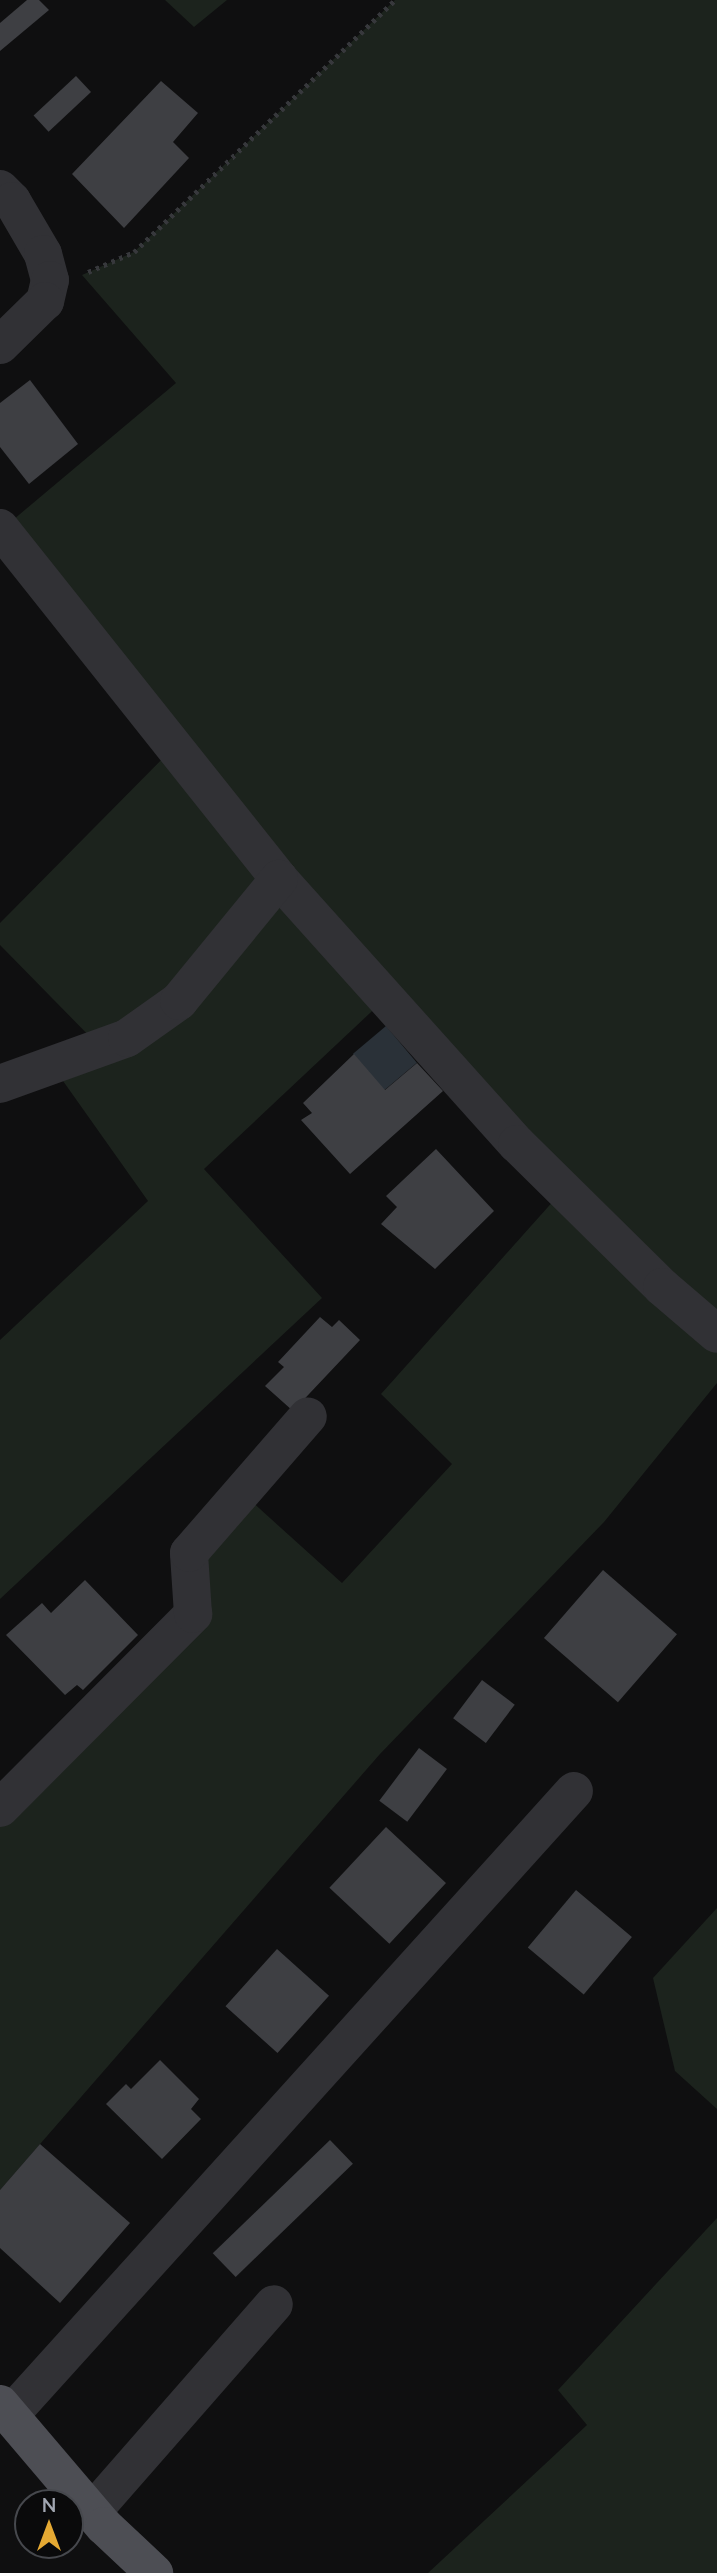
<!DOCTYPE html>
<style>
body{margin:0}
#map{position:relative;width:717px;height:2573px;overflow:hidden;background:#0f0f10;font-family:Lato,sans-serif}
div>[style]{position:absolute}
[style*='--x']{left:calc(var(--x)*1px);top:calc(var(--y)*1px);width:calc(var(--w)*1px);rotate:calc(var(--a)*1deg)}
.green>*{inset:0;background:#1c231d}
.water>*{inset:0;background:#2a3138;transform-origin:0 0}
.building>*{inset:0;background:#3e3f43;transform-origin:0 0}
.path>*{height:4.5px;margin-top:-2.25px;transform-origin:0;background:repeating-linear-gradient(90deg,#37383c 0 3.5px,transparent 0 8.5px)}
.minor>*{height:38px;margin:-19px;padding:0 19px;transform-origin:19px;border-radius:19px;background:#313135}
.major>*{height:38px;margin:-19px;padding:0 19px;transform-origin:19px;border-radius:19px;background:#4d4e54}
span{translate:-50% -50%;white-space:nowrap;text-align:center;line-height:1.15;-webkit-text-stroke:5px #0a0a0b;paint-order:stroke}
.north{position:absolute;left:14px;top:2489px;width:70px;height:70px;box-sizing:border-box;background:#0a0a0b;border:2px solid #46484d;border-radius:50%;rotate:0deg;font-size:19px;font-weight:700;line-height:28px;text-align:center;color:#a1a6b1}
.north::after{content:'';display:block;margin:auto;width:24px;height:32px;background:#e5a933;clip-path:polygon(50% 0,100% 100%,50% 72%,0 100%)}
</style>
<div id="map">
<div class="green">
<div style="clip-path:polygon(165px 0,227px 0,194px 27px)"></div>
<div style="clip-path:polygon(395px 0,717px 0,717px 1383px,604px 1522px,380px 1754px,0 2190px,0 1817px,205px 1616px,194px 1559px,250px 1500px,342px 1583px,452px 1464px,381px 1394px,564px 1189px,386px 998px,204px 1169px,322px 1298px,0 1599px,0 1340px,148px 1201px,51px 1064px,100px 1047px,0 945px,0 923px,176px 745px,1px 530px,176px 383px,82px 275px,134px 252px)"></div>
<div style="clip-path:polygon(717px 1908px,717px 2109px,675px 2071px,653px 1978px)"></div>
<div style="clip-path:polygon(717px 2218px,717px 2573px,428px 2573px,587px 2425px,558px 2390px)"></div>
</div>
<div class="water">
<div style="left:386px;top:1026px;width:48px;height:43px;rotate:50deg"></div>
</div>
<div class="building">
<div style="clip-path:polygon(27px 0,39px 0,49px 10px,0 51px,0 23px)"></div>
<div style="left:76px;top:76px;width:22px;height:58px;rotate:47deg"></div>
<div style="clip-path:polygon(161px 81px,198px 113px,173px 142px,189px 158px,124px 228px,72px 174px)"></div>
<div style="clip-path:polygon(30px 380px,78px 444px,29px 484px,0 447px,0 403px)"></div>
<div style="clip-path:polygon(354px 1054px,385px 1090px,417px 1063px,443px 1091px,350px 1174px,301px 1120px,312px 1113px,303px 1103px)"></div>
<div style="clip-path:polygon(436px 1149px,494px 1211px,435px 1269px,381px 1224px,397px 1207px,386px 1196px)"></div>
<div style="clip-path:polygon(320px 1317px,332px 1327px,339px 1320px,360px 1340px,293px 1411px,265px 1386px,284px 1367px,278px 1362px)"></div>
<div style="left:603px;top:1570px;width:98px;height:90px;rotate:41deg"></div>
<div style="clip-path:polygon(85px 1580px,138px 1635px,83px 1690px,77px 1685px,65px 1695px,6px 1635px,42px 1603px,51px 1613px)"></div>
<div style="left:482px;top:1680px;width:41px;height:48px;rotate:37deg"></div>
<div style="left:419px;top:1748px;width:35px;height:66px;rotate:37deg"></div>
<div style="left:386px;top:1827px;width:82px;height:83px;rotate:43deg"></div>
<div style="left:576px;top:1890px;width:73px;height:75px;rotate:40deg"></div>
<div style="left:277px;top:1949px;width:70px;height:77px;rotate:42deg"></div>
<div style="clip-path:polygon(160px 2060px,199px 2099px,191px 2109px,201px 2119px,162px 2159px,106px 2104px,126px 2084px,131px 2089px)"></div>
<div style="left:330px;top:2140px;width:33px;height:163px;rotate:46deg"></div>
<div style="clip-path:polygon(40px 2144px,130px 2223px,60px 2303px,0 2248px,0 2190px)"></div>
</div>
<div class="path">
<div style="--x:88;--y:272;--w:50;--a:-23.5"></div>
<div style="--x:134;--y:252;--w:363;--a:-44"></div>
</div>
<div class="minor">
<div style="--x:0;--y:189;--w:17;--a:45"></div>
<div style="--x:12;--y:201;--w:61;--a:59.7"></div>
<div style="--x:43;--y:254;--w:27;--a:75"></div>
<div style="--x:50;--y:280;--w:22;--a:103"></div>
<div style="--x:45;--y:301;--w:63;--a:135.6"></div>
<div style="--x:0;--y:528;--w:448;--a:51.5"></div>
<div style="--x:279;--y:879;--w:356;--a:48.1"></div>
<div style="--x:517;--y:1144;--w:204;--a:44.6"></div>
<div style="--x:662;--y:1287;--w:72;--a:40.5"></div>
<div style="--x:0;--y:1084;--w:135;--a:-19.9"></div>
<div style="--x:127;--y:1038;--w:64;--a:-35.4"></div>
<div style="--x:179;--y:1001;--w:158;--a:-50.7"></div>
<div style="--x:0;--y:1808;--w:274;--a:-45.1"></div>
<div style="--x:193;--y:1614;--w:61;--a:-93.8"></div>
<div style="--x:189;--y:1553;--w:181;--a:-49"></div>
<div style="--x:10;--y:2415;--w:841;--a:-47.89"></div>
<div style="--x:92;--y:2512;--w:276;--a:-48.8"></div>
</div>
<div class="major">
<div style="--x:0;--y:2404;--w:160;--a:49.6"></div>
<div style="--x:104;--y:2526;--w:69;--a:43.2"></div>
</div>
<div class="north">N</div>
</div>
